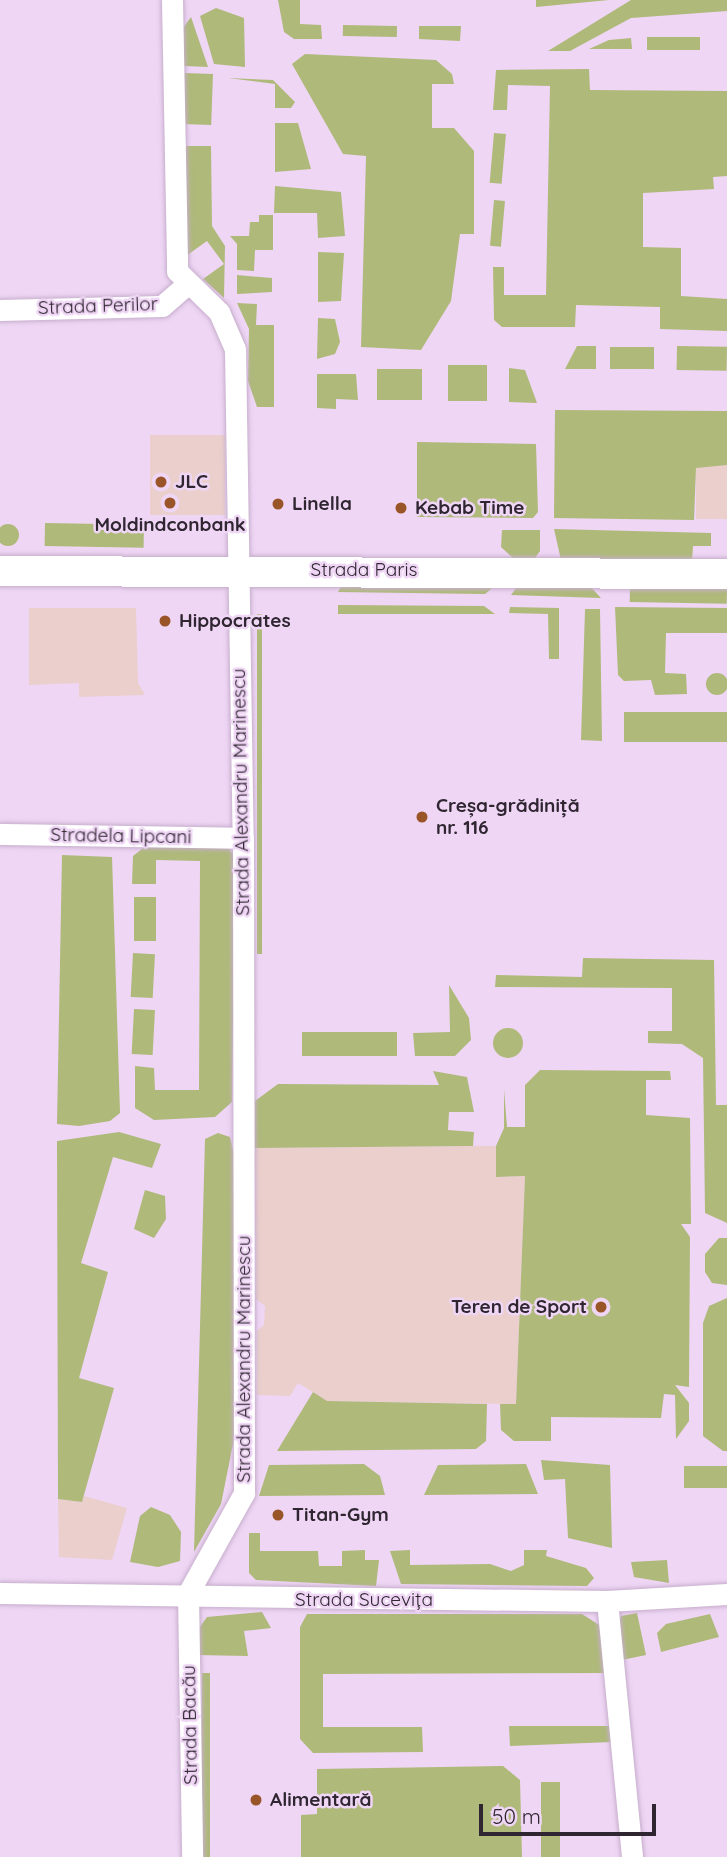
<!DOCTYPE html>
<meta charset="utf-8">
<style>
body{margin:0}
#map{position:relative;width:727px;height:1857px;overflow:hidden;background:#efd6f5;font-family:Quicksand,sans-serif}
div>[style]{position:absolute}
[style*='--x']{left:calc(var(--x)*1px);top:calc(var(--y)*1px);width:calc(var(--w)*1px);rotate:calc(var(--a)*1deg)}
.commercial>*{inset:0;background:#eacfcc;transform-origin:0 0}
.green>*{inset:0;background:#afb97a;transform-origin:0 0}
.round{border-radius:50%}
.roads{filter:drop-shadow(0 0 2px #c6aecc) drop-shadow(0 0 2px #c6aecc)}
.street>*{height:21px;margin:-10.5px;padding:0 10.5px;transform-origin:10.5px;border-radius:10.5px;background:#fff}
.secondary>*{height:30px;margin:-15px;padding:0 15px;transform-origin:15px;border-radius:15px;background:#fff}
.dots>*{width:19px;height:19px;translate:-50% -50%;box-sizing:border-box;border:4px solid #efd6f5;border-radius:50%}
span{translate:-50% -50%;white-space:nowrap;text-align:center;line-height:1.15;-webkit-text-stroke:5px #efd6f5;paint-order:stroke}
.street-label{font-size:19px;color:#2f2631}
.poi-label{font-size:19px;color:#2f2631;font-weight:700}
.left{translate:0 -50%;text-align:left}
.right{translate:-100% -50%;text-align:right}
.scale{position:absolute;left:479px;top:1804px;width:177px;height:32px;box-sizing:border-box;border:4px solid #2f2631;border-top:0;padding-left:9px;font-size:21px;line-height:24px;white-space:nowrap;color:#2f2631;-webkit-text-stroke:5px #efd6f5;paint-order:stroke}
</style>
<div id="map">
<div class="commercial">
<div style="left:150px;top:435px;width:75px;height:80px"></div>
<div style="left:727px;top:465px;width:54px;height:31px;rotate:90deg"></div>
<div style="clip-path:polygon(29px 608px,136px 608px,138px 683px,145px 695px,79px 697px,79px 683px,29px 685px)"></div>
<div style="clip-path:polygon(496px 1146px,496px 1177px,525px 1176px,516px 1404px,327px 1401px,298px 1383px,290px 1396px,257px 1395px,257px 1331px,264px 1325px,265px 1306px,256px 1299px,255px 1148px)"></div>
<div style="clip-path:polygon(84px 1496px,127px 1508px,112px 1560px,59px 1557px,58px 1499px,82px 1502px)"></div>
</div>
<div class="green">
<div style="clip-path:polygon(278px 0,300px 0,300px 24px,321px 25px,322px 39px,294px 39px,284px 32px)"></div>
<div style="clip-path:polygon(536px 0,609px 0,536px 7px)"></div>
<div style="clip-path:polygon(631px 0,727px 0,727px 11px,631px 18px,570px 51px,548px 51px)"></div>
<div style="clip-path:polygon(216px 8px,244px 18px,245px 67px,214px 64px,200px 16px)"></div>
<div style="clip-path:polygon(191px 17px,208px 67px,184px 66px,183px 28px)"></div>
<div style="left:343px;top:25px;width:54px;height:11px;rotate:1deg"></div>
<div style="clip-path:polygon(419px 26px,461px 26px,460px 41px,419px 39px)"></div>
<div style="left:647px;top:37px;width:53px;height:13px"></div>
<div style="clip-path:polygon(631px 38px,632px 49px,589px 49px,609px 40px)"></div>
<div style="clip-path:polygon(305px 54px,436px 60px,452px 74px,454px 84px,432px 84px,432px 128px,454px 128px,474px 151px,474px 234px,460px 234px,451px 301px,421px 350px,361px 347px,366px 156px,343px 154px,292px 64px)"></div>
<div style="clip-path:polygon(589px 69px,590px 90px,727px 91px,727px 176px,713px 177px,714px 189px,643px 193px,643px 247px,681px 248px,681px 296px,727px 299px,727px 331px,660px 329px,660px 307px,576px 305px,575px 327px,502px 327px,494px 320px,493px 267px,504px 267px,504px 295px,546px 295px,550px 86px,508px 85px,507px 110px,493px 110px,496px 70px)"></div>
<div style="left:184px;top:73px;width:29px;height:51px;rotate:2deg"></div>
<div style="clip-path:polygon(228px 78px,273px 80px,295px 102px,291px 108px,275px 108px,275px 84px)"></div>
<div style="clip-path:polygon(275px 123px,298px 123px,311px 169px,275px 172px)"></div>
<div style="left:494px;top:133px;width:12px;height:50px;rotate:5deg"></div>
<div style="clip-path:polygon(183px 146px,211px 146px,212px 226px,225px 246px,224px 298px,203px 279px,224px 264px,207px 241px,186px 256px)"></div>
<div style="clip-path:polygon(275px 186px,341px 192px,345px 236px,318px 238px,317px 213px,274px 213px)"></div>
<div style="left:494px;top:200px;width:11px;height:46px;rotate:5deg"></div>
<div style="clip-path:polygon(259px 215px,273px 215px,273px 250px,255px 250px,254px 271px,237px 270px,237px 244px,230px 236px,249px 236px,250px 222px,259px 222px)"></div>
<div style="clip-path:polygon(318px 252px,344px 253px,341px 301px,318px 302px)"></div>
<div style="clip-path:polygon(237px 275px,272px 278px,272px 292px,237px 294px)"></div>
<div style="clip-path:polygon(237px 303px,257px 304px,256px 325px,274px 325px,274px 407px,257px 407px,248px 381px,249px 329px)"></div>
<div style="clip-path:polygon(318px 318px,335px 319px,340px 342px,335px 354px,317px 359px)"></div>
<div style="clip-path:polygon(577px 346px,596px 346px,596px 369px,565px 369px)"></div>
<div style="left:677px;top:346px;width:50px;height:24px;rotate:1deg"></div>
<div style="left:610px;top:347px;width:44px;height:22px"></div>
<div style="left:448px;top:365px;width:39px;height:36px"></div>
<div style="clip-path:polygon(509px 368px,525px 370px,537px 403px,509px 402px)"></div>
<div style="left:377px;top:369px;width:45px;height:31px"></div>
<div style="clip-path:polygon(317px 374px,356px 374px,358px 400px,336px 399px,336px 409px,317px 408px)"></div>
<div style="clip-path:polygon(555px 410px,727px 411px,727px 465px,696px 468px,694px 520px,554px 518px)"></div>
<div style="clip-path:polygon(417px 442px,536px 444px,538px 512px,533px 518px,417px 517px)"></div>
<div style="left:45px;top:523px;width:99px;height:23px;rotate:1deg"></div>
<div class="round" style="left:-3px;top:524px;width:22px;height:22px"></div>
<div style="clip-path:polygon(554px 529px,711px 533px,711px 546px,693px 546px,692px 561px,561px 560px)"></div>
<div style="clip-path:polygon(502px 530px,540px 530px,540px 551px,535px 558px,513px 558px,501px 547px)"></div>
<div style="clip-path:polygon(343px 583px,495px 586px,485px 594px,338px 592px)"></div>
<div style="clip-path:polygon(589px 585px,601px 598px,511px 595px,517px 587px)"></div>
<div style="left:630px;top:586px;width:97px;height:16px;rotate:1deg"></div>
<div style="clip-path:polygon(338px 605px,484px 606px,495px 614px,338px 614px)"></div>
<div style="clip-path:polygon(510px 607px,559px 608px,559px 659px,549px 659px,548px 614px,509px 613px)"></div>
<div style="clip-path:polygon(615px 607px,727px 608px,727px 633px,666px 633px,665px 673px,686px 674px,687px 694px,655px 695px,651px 680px,624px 681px,618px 675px)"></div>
<div style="clip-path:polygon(585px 609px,600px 609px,602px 741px,581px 740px)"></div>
<div style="left:257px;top:614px;width:5px;height:340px"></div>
<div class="round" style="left:706px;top:673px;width:22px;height:22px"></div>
<div style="left:727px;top:712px;width:30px;height:103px;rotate:90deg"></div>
<div style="clip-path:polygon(147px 845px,228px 847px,235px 858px,232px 1102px,215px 1117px,154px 1120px,135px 1108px,135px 1066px,154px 1068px,155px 1090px,199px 1090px,200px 861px,156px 860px,156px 884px,132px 884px,133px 856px)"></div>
<div style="clip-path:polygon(62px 855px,112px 857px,120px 1113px,110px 1121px,79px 1126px,57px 1124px)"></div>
<div style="left:134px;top:897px;width:22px;height:44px"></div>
<div style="left:133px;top:953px;width:22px;height:44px;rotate:3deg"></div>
<div style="clip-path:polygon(583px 958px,714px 960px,716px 1105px,727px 1105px,727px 1223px,705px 1213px,703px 1058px,682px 1044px,648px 1043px,648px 1031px,672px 1031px,672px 988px,495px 987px,496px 975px,582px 977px)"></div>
<div style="clip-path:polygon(449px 985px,469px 1018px,471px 1040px,455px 1056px,415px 1056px,413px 1033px,450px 1032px)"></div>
<div style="left:134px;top:1009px;width:21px;height:45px;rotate:3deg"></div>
<div class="round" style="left:493px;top:1028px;width:30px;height:30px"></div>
<div style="left:302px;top:1032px;width:95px;height:24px"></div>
<div style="clip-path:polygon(540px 1070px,670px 1071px,671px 1080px,646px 1080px,646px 1115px,690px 1118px,691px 1224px,681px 1224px,690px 1237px,689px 1387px,675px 1385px,689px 1403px,689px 1421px,676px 1439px,675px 1395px,664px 1394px,661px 1418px,551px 1417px,551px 1441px,514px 1441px,501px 1430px,500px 1404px,516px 1404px,525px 1176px,496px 1177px,496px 1146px,504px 1128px,504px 1089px,507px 1127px,525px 1127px,525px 1085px)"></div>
<div style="clip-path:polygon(433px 1071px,467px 1077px,474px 1112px,449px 1112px,448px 1130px,474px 1132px,473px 1146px,255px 1148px,255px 1101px,278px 1084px,439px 1085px)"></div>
<div style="clip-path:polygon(119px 1132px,161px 1144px,152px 1168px,113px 1157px,81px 1263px,108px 1272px,79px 1378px,114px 1388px,82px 1502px,58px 1499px,57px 1141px)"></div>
<div style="clip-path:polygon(218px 1133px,230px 1137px,234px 1155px,234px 1439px,221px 1504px,194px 1552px,205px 1139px)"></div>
<div style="clip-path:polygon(145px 1190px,165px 1196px,166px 1219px,154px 1238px,134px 1229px)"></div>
<div style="clip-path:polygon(719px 1238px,727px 1238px,727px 1285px,712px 1283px,705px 1272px,705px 1254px)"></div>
<div style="clip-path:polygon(727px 1298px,727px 1451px,723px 1451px,703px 1436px,703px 1323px,709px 1306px)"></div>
<div style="clip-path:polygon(313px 1392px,327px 1401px,487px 1404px,486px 1441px,476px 1449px,277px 1451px)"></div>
<div style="clip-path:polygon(541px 1460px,610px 1465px,612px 1548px,568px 1538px,565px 1479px,544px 1480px)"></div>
<div style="clip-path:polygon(364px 1464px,380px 1476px,385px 1495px,259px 1496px,269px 1465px)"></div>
<div style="clip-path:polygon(526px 1464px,538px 1494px,424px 1495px,438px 1465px)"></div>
<div style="left:727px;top:1466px;width:22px;height:43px;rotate:90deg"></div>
<div style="clip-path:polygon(151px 1507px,170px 1515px,181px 1532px,180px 1561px,158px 1567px,130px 1562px,140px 1516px)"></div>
<div style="clip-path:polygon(249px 1533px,260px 1533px,260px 1551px,318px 1551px,319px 1566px,342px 1566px,342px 1551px,365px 1550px,365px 1560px,379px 1560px,376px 1586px,256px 1580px,249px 1573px)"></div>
<div style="clip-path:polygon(410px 1550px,410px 1565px,490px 1564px,511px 1571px,524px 1565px,524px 1550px,547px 1550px,546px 1556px,586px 1568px,594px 1578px,587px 1586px,401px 1584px,390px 1551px)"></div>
<div style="clip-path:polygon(667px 1560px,669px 1583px,634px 1577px,631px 1562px)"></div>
<div style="clip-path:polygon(262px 1612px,271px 1628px,244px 1631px,248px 1656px,196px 1655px,196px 1632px,207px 1617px)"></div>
<div style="clip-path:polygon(637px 1613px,646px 1655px,622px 1660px,618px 1624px,621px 1616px)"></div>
<div style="clip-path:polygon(307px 1614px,582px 1614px,604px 1628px,612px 1673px,323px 1674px,323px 1727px,422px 1727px,423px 1752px,313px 1753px,300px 1739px,300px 1627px)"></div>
<div style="clip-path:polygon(710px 1614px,719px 1637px,661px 1652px,657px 1633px,666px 1624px)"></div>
<div style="left:202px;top:1673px;width:8px;height:184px"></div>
<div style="clip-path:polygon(509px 1726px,612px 1726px,612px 1742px,510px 1746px)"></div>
<div style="clip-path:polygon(503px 1766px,520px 1780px,522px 1857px,301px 1857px,301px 1815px,317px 1814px,317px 1769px)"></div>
<div style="left:560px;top:1782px;width:75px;height:19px;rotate:90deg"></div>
</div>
<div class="roads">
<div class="street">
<div style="--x:172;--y:0;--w:271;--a:88.9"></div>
<div style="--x:177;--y:271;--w:59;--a:44.3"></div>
<div style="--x:219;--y:312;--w:40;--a:66.6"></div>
<div style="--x:235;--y:349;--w:489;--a:89.1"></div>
<div style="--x:243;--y:838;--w:655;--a:89.91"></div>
<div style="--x:244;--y:1493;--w:115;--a:119.2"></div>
<div style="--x:188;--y:1593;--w:264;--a:89.1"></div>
<div style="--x:0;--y:310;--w:162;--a:-1.4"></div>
<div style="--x:162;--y:306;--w:35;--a:-41"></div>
<div style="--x:0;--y:834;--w:243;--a:0.9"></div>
<div style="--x:0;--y:1593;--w:607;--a:0.76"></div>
<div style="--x:607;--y:1601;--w:120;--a:-3.3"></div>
<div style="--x:607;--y:1601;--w:257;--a:84.4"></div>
</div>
<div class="secondary">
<div style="--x:0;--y:571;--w:727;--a:0.24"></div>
</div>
</div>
<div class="dots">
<div style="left:161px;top:482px;background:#995427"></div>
<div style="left:170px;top:503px;background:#995427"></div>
<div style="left:278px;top:504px;background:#995427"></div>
<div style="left:401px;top:508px;background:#995427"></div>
<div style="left:165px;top:621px;background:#995427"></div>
<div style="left:422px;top:817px;background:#995427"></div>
<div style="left:601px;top:1307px;background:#995427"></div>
<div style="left:278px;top:1515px;background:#995427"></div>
<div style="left:256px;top:1800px;background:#995427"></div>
</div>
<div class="street-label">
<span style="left:98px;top:306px;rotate:-2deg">Strada Perilor</span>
<span style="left:364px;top:570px">Strada Paris</span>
<span style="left:241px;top:792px;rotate:-91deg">Strada Alexandru Marinescu</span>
<span style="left:121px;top:836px;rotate:1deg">Stradela Lipcani</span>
<span style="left:244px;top:1359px;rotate:-90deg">Strada Alexandru Marinescu</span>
<span style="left:364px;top:1600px">Strada Sucevița</span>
<span style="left:190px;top:1725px;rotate:-91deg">Strada Bacău</span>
</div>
<div class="poi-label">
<span class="left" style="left:175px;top:482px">JLC</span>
<span class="left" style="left:292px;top:504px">Linella</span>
<span class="left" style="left:415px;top:508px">Kebab Time</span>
<span style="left:170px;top:525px">Moldindconbank</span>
<span class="left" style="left:179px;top:621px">Hippocrates</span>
<span class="left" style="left:436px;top:817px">Creșa-grădiniță<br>nr. 116</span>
<span class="right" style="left:587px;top:1307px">Teren de Sport</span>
<span class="left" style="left:292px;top:1515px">Titan-Gym</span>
<span class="left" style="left:270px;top:1800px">Alimentară</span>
</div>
<div class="scale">50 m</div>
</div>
